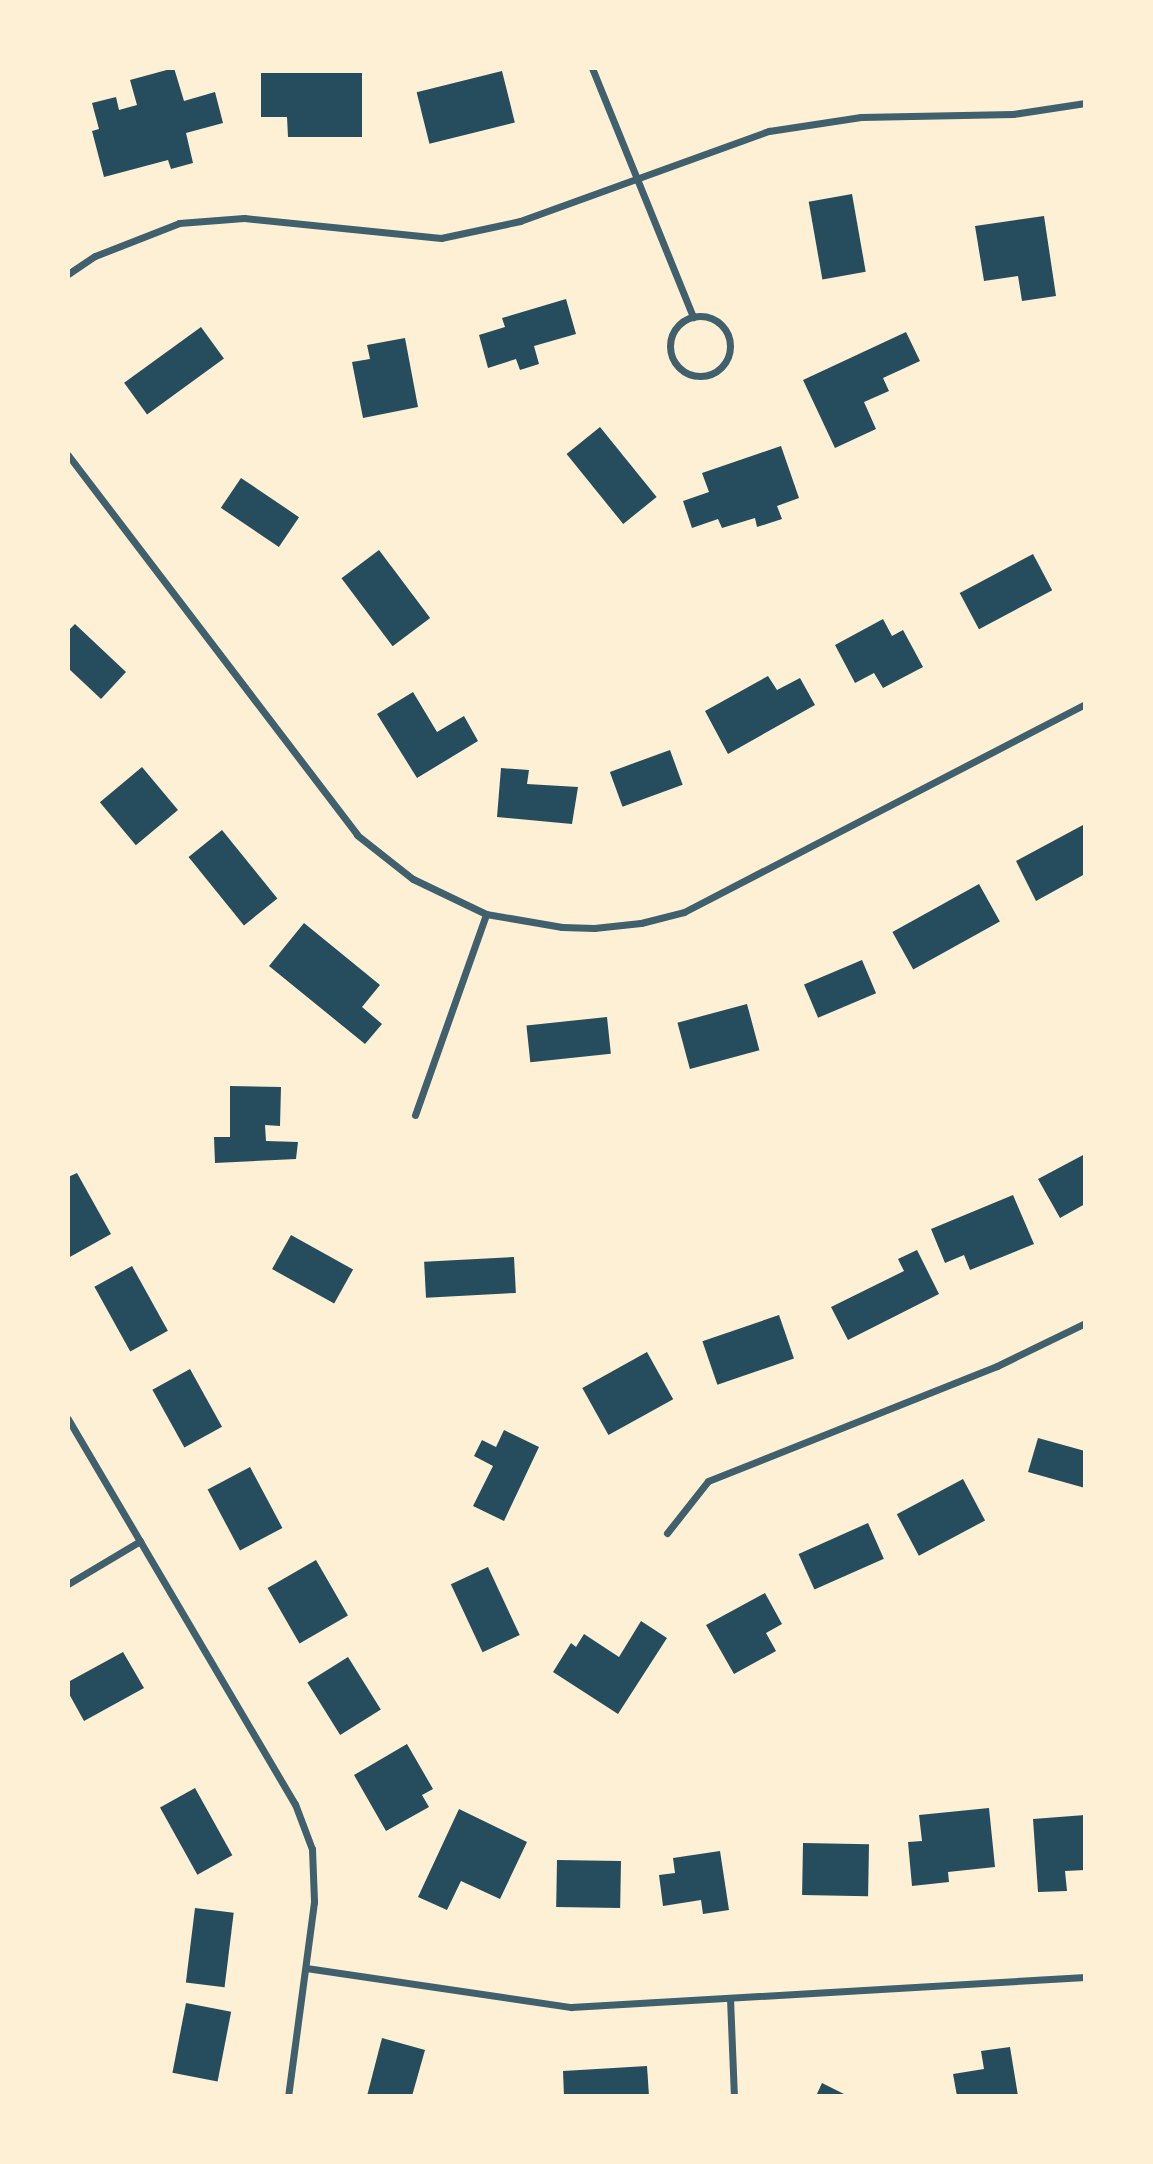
<!DOCTYPE html>
<style>
body{margin:0}
#map{position:relative;width:1153px;height:2164px;overflow:hidden;background:#fdf0d5;font-family:"Nunito Sans",sans-serif}
div>[style]{position:absolute}
[style*='--x']{left:calc(var(--x)*1px);top:calc(var(--y)*1px);width:calc(var(--w)*1px);rotate:calc(var(--a)*1deg)}
.building>*{inset:0;background:#264d5e;transform-origin:0 0}
.minor>*{height:7px;margin:-3.5px;padding:0 3.5px;transform-origin:3.5px;border-radius:3.5px;background:#3f606c}
.minor>.ring{margin:-3.5px;padding:0;box-sizing:content-box;background:none;border:7px solid #3f606c;border-radius:50%}
span{translate:-50% -50%;white-space:nowrap;text-align:center;line-height:1.15;-webkit-text-stroke:5px #fdf0d5;paint-order:stroke}
.frame{position:absolute;inset:0;border:70px solid #fdf0d5;pointer-events:none}
</style>
<div id="map">
<div class="building">
<div style="clip-path:polygon(174px 68px,184px 101px,215px 92px,223px 123px,186px 133px,193px 163px,171px 169px,168px 160px,104px 177px,92px 131px,99px 129px,92px 103px,116px 97px,119px 110px,137px 105px,130px 80px)"></div>
<div style="left:502px;top:71px;width:53px;height:88px;rotate:76deg"></div>
<div style="clip-path:polygon(261px 73px,362px 73px,362px 137px,288px 137px,287px 117px,261px 117px)"></div>
<div style="left:852px;top:194px;width:79px;height:44px;rotate:80deg"></div>
<div style="clip-path:polygon(1044px 216px,1056px 296px,1022px 301px,1018px 276px,984px 281px,975px 226px)"></div>
<div style="clip-path:polygon(566px 299px,576px 334px,534px 346px,539px 364px,520px 370px,516px 359px,488px 368px,479px 335px,505px 327px,502px 318px)"></div>
<div style="left:201px;top:327px;width:39px;height:95px;rotate:54deg"></div>
<div style="clip-path:polygon(906px 332px,920px 361px,883px 378px,889px 391px,864px 402px,876px 429px,835px 448px,803px 380px)"></div>
<div style="clip-path:polygon(405px 338px,418px 407px,363px 418px,352px 362px,370px 359px,367px 345px)"></div>
<div style="left:600px;top:427px;width:90px;height:43px;rotate:51deg"></div>
<div style="clip-path:polygon(781px 446px,799px 498px,777px 506px,782px 519px,757px 527px,755px 518px,722px 528px,718px 519px,692px 528px,683px 501px,709px 492px,702px 473px)"></div>
<div style="left:241px;top:478px;width:70px;height:36px;rotate:34deg"></div>
<div style="left:379px;top:550px;width:85px;height:47px;rotate:53deg"></div>
<div style="left:1033px;top:554px;width:41px;height:83px;rotate:62deg"></div>
<div style="clip-path:polygon(883px 619px,892px 636px,903px 630px,923px 667px,883px 688px,874px 673px,855px 683px,835px 645px)"></div>
<div style="clip-path:polygon(75px 624px,126px 672px,101px 699px,68px 668px,68px 631px)"></div>
<div style="clip-path:polygon(768px 676px,777px 690px,800px 678px,815px 705px,728px 754px,705px 711px)"></div>
<div style="clip-path:polygon(413px 692px,437px 732px,464px 716px,478px 741px,417px 778px,377px 714px)"></div>
<div style="left:670px;top:750px;width:37px;height:64px;rotate:70deg"></div>
<div style="left:142px;top:767px;width:56px;height:55px;rotate:50deg"></div>
<div style="clip-path:polygon(501px 768px,529px 770px,527px 784px,578px 787px,572px 824px,497px 817px)"></div>
<div style="clip-path:polygon(1083px 825px,1085px 874px,1036px 901px,1016px 861px)"></div>
<div style="left:222px;top:830px;width:88px;height:43px;rotate:51deg"></div>
<div style="left:979px;top:884px;width:43px;height:99px;rotate:61deg"></div>
<div style="clip-path:polygon(304px 923px,380px 985px,362px 1007px,382px 1024px,365px 1044px,269px 966px)"></div>
<div style="left:862px;top:960px;width:36px;height:63px;rotate:67deg"></div>
<div style="left:747px;top:1004px;width:48px;height:72px;rotate:75deg"></div>
<div style="left:607px;top:1017px;width:37px;height:81px;rotate:84deg"></div>
<div style="clip-path:polygon(230px 1086px,281px 1087px,280px 1126px,265px 1125px,266px 1141px,298px 1142px,296px 1159px,215px 1163px,214px 1137px,230px 1137px)"></div>
<div style="clip-path:polygon(1085px 1154px,1085px 1204px,1060px 1218px,1038px 1179px)"></div>
<div style="clip-path:polygon(77px 1173px,111px 1234px,68px 1258px,68px 1177px)"></div>
<div style="clip-path:polygon(1013px 1195px,1034px 1244px,970px 1270px,964px 1255px,945px 1263px,931px 1229px)"></div>
<div style="left:291px;top:1235px;width:71px;height:39px;rotate:29deg"></div>
<div style="clip-path:polygon(917px 1250px,939px 1294px,848px 1340px,831px 1307px,904px 1271px,898px 1259px)"></div>
<div style="left:514px;top:1257px;width:36px;height:90px;rotate:87deg"></div>
<div style="left:132px;top:1266px;width:74px;height:43px;rotate:61deg"></div>
<div style="left:779px;top:1315px;width:46px;height:81px;rotate:71deg"></div>
<div style="left:647px;top:1352px;width:54px;height:74px;rotate:61deg"></div>
<div style="left:190px;top:1369px;width:66px;height:43px;rotate:61deg"></div>
<div style="clip-path:polygon(504px 1430px,539px 1447px,504px 1521px,473px 1506px,493px 1466px,474px 1456px,482px 1440px,496px 1447px)"></div>
<div style="clip-path:polygon(1038px 1438px,1085px 1451px,1085px 1488px,1028px 1472px)"></div>
<div style="left:250px;top:1467px;width:69px;height:48px;rotate:62deg"></div>
<div style="left:963px;top:1479px;width:47px;height:75px;rotate:62deg"></div>
<div style="left:868px;top:1523px;width:39px;height:76px;rotate:66deg"></div>
<div style="left:316px;top:1560px;width:64px;height:56px;rotate:60deg"></div>
<div style="left:488px;top:1567px;width:75px;height:41px;rotate:65deg"></div>
<div style="clip-path:polygon(765px 1593px,782px 1624px,766px 1633px,776px 1651px,734px 1674px,706px 1625px)"></div>
<div style="clip-path:polygon(641px 1621px,667px 1638px,618px 1714px,553px 1672px,571px 1643px,576px 1647px,584px 1634px,619px 1657px)"></div>
<div style="clip-path:polygon(123px 1652px,144px 1688px,84px 1721px,68px 1692px,68px 1682px)"></div>
<div style="left:348px;top:1657px;width:62px;height:48px;rotate:58deg"></div>
<div style="clip-path:polygon(407px 1744px,433px 1789px,422px 1795px,429px 1807px,386px 1831px,354px 1775px)"></div>
<div style="left:195px;top:1788px;width:77px;height:40px;rotate:61deg"></div>
<div style="clip-path:polygon(989px 1808px,995px 1867px,948px 1872px,949px 1882px,912px 1886px,908px 1842px,922px 1841px,919px 1815px)"></div>
<div style="clip-path:polygon(459px 1809px,527px 1842px,500px 1899px,461px 1881px,447px 1910px,418px 1897px)"></div>
<div style="clip-path:polygon(1085px 1815px,1085px 1870px,1065px 1871px,1067px 1891px,1038px 1892px,1033px 1819px)"></div>
<div style="left:803px;top:1843px;width:66px;height:52px;rotate:1deg"></div>
<div style="clip-path:polygon(720px 1851px,729px 1910px,703px 1914px,701px 1900px,663px 1906px,659px 1875px,675px 1873px,673px 1858px)"></div>
<div style="left:557px;top:1860px;width:64px;height:47px;rotate:1deg"></div>
<div style="left:195px;top:1908px;width:39px;height:75px;rotate:7deg"></div>
<div style="left:186px;top:2003px;width:46px;height:71px;rotate:11deg"></div>
<div style="clip-path:polygon(382px 2038px,425px 2050px,412px 2096px,367px 2096px)"></div>
<div style="clip-path:polygon(1010px 2047px,1018px 2096px,957px 2096px,953px 2074px,984px 2069px,981px 2051px)"></div>
<div style="clip-path:polygon(647px 2066px,649px 2096px,564px 2096px,563px 2071px)"></div>
<div style="clip-path:polygon(822px 2083px,848px 2096px,816px 2096px)"></div>
</div>
<div class="minor">
<div style="--x:592;--y:68;--w:269;--a:67.9"></div>
<div style="--x:68;--y:274;--w:32;--a:-34"></div>
<div style="--x:95;--y:256;--w:90;--a:-21.4"></div>
<div style="--x:179;--y:223;--w:65;--a:-4.4"></div>
<div style="--x:244;--y:218;--w:198;--a:5.8"></div>
<div style="--x:441;--y:238;--w:81;--a:-12.1"></div>
<div style="--x:520;--y:221;--w:265;--a:-19.9"></div>
<div style="--x:769;--y:131;--w:93;--a:-8.7"></div>
<div style="--x:861;--y:117;--w:152;--a:-1.1"></div>
<div style="--x:1013;--y:114;--w:73;--a:-8.7"></div>
<div class="ring" style="left:670px;top:316px;width:53px;height:53px"></div>
<div style="--x:68;--y:455;--w:477;--a:52.7"></div>
<div style="--x:357;--y:835;--w:71;--a:38.2"></div>
<div style="--x:413;--y:879;--w:81;--a:25.6"></div>
<div style="--x:486;--y:914;--w:77;--a:9.7"></div>
<div style="--x:562;--y:927;--w:32;--a:2"></div>
<div style="--x:594;--y:928;--w:47;--a:-6.1"></div>
<div style="--x:641;--y:923;--w:44;--a:-14.3"></div>
<div style="--x:684;--y:912;--w:452;--a:-27.4"></div>
<div style="--x:415;--y:1115;--w:213;--a:-70.5"></div>
<div style="--x:68;--y:1419;--w:447;--a:59.5"></div>
<div style="--x:295;--y:1804;--w:48;--a:69.3"></div>
<div style="--x:312;--y:1849;--w:53;--a:87.8"></div>
<div style="--x:314;--y:1902;--w:196;--a:97.6"></div>
<div style="--x:667;--y:1533;--w:66;--a:-51.7"></div>
<div style="--x:708;--y:1481;--w:311;--a:-21.7"></div>
<div style="--x:997;--y:1366;--w:98;--a:-26"></div>
<div style="--x:68;--y:1584;--w:84;--a:-30.8"></div>
<div style="--x:306;--y:1968;--w:268;--a:8.4"></div>
<div style="--x:571;--y:2007;--w:515;--a:-3.34"></div>
<div style="--x:730;--y:1998;--w:98;--a:87.7"></div>
</div>
<div class="frame"></div>
</div>
